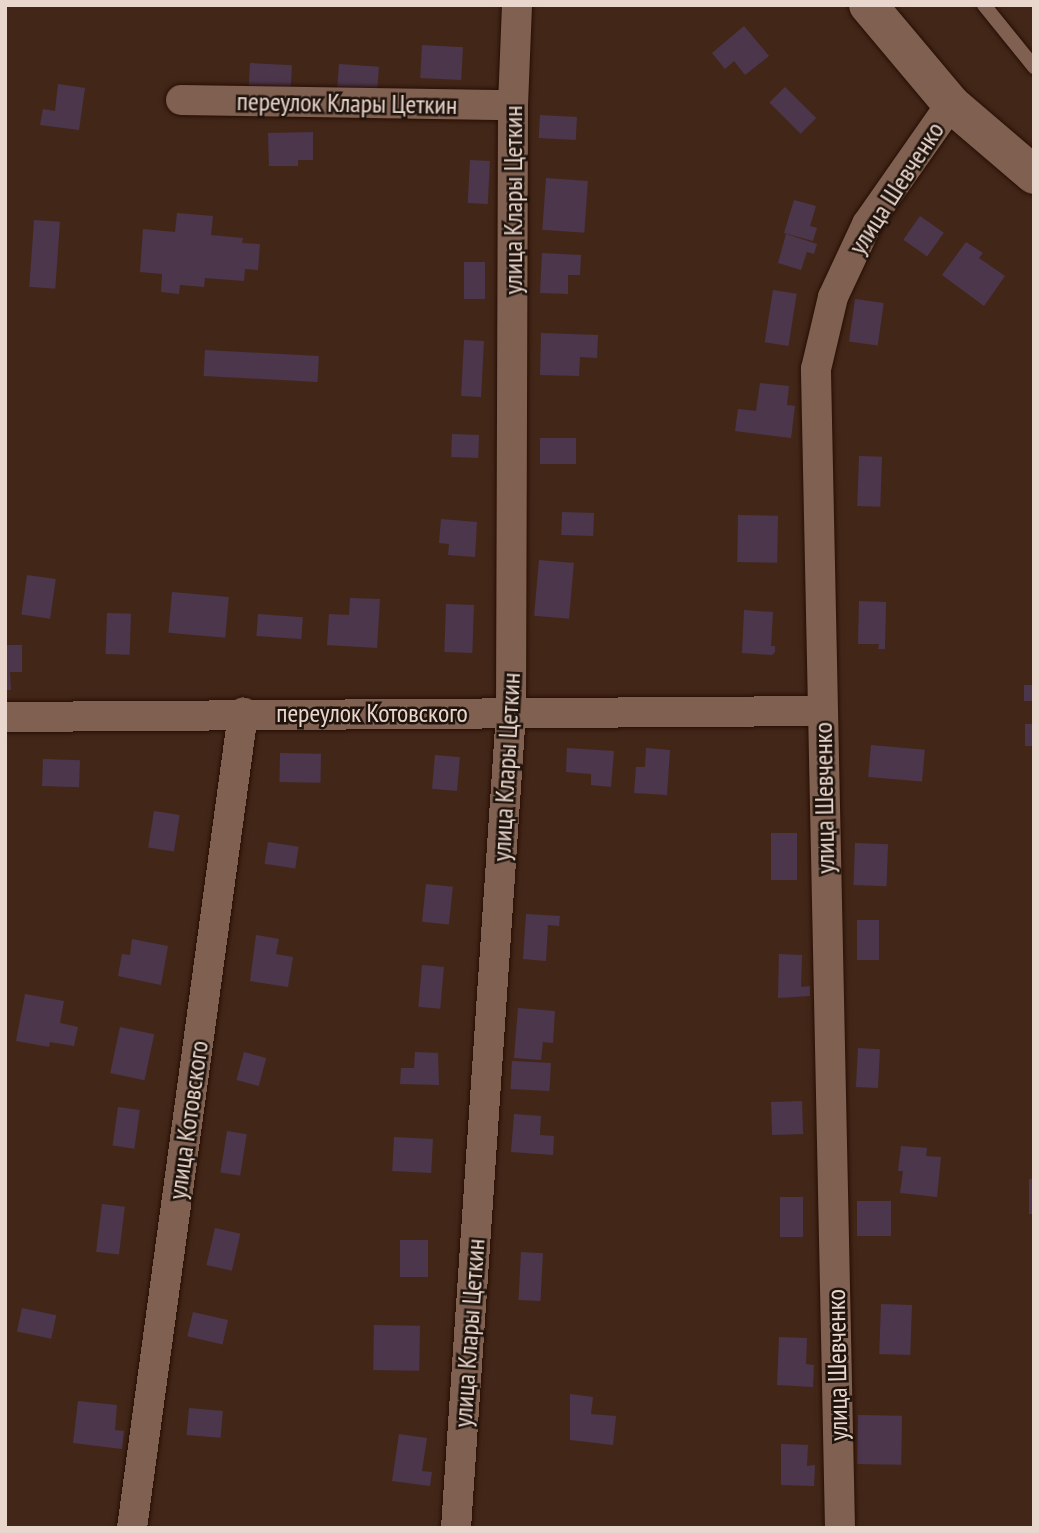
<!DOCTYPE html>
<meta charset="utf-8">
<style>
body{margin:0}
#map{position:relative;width:1039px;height:1533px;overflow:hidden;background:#422719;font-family:"PT Sans Narrow",sans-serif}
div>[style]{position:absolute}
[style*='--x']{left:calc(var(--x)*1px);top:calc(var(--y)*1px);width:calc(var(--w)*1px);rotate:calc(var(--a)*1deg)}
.building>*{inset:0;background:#4c364c;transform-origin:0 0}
.roads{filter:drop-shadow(0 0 2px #280f03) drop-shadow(0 0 2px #280f03)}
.service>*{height:14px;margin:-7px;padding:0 7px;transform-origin:7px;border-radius:7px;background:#806151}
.minor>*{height:30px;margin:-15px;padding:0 15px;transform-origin:15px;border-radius:15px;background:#806151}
.secondary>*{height:38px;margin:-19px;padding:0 19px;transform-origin:19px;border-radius:19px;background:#806151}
span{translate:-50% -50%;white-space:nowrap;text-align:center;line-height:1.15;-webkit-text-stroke:5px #20140d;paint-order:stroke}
.street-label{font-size:26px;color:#e9d7ce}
.frame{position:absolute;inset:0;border:7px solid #e9d7ce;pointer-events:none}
</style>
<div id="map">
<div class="building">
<div style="clip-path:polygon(744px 26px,769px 56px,745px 75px,734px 61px,725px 69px,712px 53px)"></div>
<div style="left:422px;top:45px;width:41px;height:33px;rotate:3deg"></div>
<div style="left:250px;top:63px;width:42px;height:26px;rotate:3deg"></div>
<div style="left:339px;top:64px;width:40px;height:24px;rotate:4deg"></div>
<div style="clip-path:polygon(58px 84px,85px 88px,79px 130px,40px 125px,43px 109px,55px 111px)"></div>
<div style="left:785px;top:87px;width:44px;height:22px;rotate:45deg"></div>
<div style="left:540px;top:115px;width:37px;height:23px;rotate:3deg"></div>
<div style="clip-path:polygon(313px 132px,313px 160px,298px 160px,298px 166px,269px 166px,268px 133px)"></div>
<div style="left:470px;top:160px;width:20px;height:43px;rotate:3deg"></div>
<div style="left:546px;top:178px;width:42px;height:52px;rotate:4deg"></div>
<div style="clip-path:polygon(794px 200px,816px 206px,810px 226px,817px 228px,813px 241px,784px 233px)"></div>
<div style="clip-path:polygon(177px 213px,213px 216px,211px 235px,243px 238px,242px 243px,260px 244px,258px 270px,245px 269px,244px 281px,205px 278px,204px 287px,180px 285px,179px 294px,161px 292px,162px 274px,140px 272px,143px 229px,175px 232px)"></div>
<div style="left:920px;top:216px;width:29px;height:29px;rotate:35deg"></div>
<div style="left:34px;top:220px;width:26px;height:67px;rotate:4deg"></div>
<div style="clip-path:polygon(786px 234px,817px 244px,814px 254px,807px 252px,801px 270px,778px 263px)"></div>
<div style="clip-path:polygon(966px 242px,983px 253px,979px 258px,1005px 276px,984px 306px,942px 275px)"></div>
<div style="clip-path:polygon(542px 253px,581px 255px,580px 275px,568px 275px,568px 294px,540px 293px)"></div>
<div style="left:464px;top:262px;width:21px;height:37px"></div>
<div style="left:773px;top:290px;width:24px;height:53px;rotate:9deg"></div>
<div style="left:855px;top:299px;width:29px;height:43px;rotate:8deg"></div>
<div style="clip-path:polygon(541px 333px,598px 335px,597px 358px,580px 357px,579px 376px,540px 375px)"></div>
<div style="left:464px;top:340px;width:20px;height:56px;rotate:3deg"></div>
<div style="left:205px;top:350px;width:114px;height:26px;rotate:3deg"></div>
<div style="clip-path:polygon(760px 383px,789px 386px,787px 405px,795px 406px,791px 438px,735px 431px,738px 409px,756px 411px)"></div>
<div style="left:452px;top:434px;width:27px;height:23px;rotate:2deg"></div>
<div style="left:540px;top:438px;width:36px;height:26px"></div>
<div style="left:859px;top:456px;width:23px;height:50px;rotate:2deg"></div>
<div style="left:562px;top:512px;width:32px;height:23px;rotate:2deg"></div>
<div style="left:738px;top:515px;width:40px;height:47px;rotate:1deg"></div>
<div style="clip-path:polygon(441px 519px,477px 522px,475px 557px,448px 555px,449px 544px,439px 543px)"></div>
<div style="left:539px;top:560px;width:35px;height:56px;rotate:5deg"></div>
<div style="left:27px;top:575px;width:29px;height:40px;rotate:8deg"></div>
<div style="left:172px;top:592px;width:57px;height:41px;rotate:5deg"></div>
<div style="clip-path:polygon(350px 598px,380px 599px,377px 648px,327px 645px,329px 614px,349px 615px)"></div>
<div style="clip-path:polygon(859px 601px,886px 602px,885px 649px,878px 649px,879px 644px,858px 644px)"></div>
<div style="left:446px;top:604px;width:28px;height:48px;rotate:2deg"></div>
<div style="clip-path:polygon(744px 610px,773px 612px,771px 646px,775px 646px,775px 652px,772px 655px,742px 653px)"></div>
<div style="left:107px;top:613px;width:24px;height:41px;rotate:2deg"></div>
<div style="left:258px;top:614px;width:45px;height:22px;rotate:4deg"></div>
<div style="clip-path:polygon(5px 645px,22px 645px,22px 672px,10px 672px,11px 690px,5px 690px)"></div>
<div style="left:1034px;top:685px;width:16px;height:10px;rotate:90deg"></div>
<div style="left:1025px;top:724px;width:9px;height:22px"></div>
<div style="left:871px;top:745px;width:54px;height:32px;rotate:5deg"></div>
<div style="clip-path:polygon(567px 748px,614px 751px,611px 787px,591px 785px,591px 774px,566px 772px)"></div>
<div style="clip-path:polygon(646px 748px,670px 750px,667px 795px,634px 793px,636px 767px,645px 767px)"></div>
<div style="left:280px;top:753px;width:41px;height:29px;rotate:1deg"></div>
<div style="left:435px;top:755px;width:25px;height:34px;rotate:5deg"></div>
<div style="left:43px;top:759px;width:37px;height:27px;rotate:2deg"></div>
<div style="left:154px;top:811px;width:26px;height:37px;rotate:9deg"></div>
<div style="left:771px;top:833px;width:26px;height:47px"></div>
<div style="left:268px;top:842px;width:31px;height:22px;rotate:9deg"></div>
<div style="left:855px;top:843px;width:33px;height:42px;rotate:2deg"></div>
<div style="left:426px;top:884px;width:27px;height:38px;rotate:6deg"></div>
<div style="clip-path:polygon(526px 914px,560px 916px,559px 926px,548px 925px,546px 961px,523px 959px)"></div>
<div style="left:857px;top:920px;width:22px;height:40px"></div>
<div style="clip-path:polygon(256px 935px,279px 939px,276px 954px,293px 957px,288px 987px,250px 981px)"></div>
<div style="clip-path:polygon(132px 939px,168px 946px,161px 985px,118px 976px,122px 954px,130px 955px)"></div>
<div style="clip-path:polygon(779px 954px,802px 955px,801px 987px,810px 986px,810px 996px,778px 998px)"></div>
<div style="left:422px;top:965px;width:22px;height:42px;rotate:5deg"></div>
<div style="clip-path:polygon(25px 994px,64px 1001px,60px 1023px,78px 1027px,74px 1046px,50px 1042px,49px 1047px,16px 1041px)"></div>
<div style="clip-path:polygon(518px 1008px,555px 1011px,553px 1043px,543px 1042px,541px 1060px,514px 1058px)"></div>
<div style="left:120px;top:1027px;width:35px;height:47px;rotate:12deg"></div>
<div style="left:858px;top:1048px;width:22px;height:39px;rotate:3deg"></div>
<div style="left:244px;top:1052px;width:23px;height:29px;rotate:15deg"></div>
<div style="clip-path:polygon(415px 1052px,438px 1053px,439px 1085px,400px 1084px,401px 1068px,414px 1068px)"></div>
<div style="left:512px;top:1061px;width:39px;height:28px;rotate:3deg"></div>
<div style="left:802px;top:1101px;width:33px;height:31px;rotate:88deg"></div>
<div style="left:118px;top:1107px;width:22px;height:39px;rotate:8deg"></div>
<div style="clip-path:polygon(514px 1114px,541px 1116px,540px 1135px,554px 1136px,553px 1155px,511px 1152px)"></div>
<div style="left:227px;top:1131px;width:20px;height:42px;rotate:9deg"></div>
<div style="left:394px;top:1137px;width:39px;height:34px;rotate:3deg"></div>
<div style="clip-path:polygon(901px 1146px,927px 1148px,926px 1156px,941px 1157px,937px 1197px,900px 1193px,903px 1171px,898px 1171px)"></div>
<div style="left:1029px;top:1179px;width:5px;height:35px"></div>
<div style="left:780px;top:1197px;width:23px;height:40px"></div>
<div style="left:857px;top:1201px;width:34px;height:35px"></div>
<div style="left:102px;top:1204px;width:23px;height:48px;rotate:7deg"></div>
<div style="left:215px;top:1228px;width:26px;height:38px;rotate:13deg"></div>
<div style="left:400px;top:1240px;width:28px;height:37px"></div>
<div style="left:521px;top:1252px;width:22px;height:48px;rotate:3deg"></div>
<div style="left:881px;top:1304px;width:31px;height:50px;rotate:2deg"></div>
<div style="left:22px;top:1308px;width:35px;height:24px;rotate:12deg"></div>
<div style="left:193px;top:1312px;width:36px;height:25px;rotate:13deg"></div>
<div style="left:374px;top:1325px;width:46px;height:45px;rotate:1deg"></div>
<div style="clip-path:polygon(779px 1337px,807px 1338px,806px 1364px,814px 1365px,813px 1387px,777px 1385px)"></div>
<div style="clip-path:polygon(570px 1394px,593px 1397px,591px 1414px,616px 1416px,613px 1445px,570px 1440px)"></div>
<div style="clip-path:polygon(78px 1401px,117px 1405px,115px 1430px,124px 1431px,122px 1449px,73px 1443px)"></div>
<div style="left:189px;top:1408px;width:34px;height:27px;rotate:5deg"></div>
<div style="left:858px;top:1415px;width:44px;height:49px;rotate:1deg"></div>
<div style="clip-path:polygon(399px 1434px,427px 1438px,422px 1471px,432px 1472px,430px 1486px,392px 1481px)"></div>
<div style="clip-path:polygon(781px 1444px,808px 1445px,807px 1466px,815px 1465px,814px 1486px,781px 1485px)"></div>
</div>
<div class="roads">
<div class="service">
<div style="--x:984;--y:5;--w:80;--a:51.1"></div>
</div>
<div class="minor">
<div style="--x:181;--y:100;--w:332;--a:0.9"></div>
<div style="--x:5;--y:717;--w:817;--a:-0.42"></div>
<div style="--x:132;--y:1528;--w:823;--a:-82.24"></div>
<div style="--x:456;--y:1528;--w:817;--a:-86.14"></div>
<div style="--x:511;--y:713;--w:608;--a:-89.81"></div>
<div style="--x:513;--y:105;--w:100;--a:-87.7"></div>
<div style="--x:840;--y:1528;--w:1159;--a:-91.19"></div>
<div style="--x:816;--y:369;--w:74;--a:-76.7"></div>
<div style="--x:833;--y:297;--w:81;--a:-65"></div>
<div style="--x:867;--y:224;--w:146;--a:-55"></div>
</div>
<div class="secondary">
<div style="--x:868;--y:5;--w:129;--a:50"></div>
<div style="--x:951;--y:104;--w:109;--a:40.5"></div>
</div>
</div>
<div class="street-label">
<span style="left:347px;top:103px;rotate:1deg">переулок Клары Цеткин</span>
<span style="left:896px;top:188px;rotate:-57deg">улица Шевченко</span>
<span style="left:513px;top:200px;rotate:-90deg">улица Клары Цеткин</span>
<span style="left:372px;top:713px">переулок Котовского</span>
<span style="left:506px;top:767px;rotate:-87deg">улица Клары Цеткин</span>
<span style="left:824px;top:798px;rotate:-91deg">улица Шевченко</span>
<span style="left:188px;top:1120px;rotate:-82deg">улица Котовского</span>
<span style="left:469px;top:1333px;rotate:-86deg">улица Клары Цеткин</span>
<span style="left:837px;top:1365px;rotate:-91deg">улица Шевченко</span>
</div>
<div class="frame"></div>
</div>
